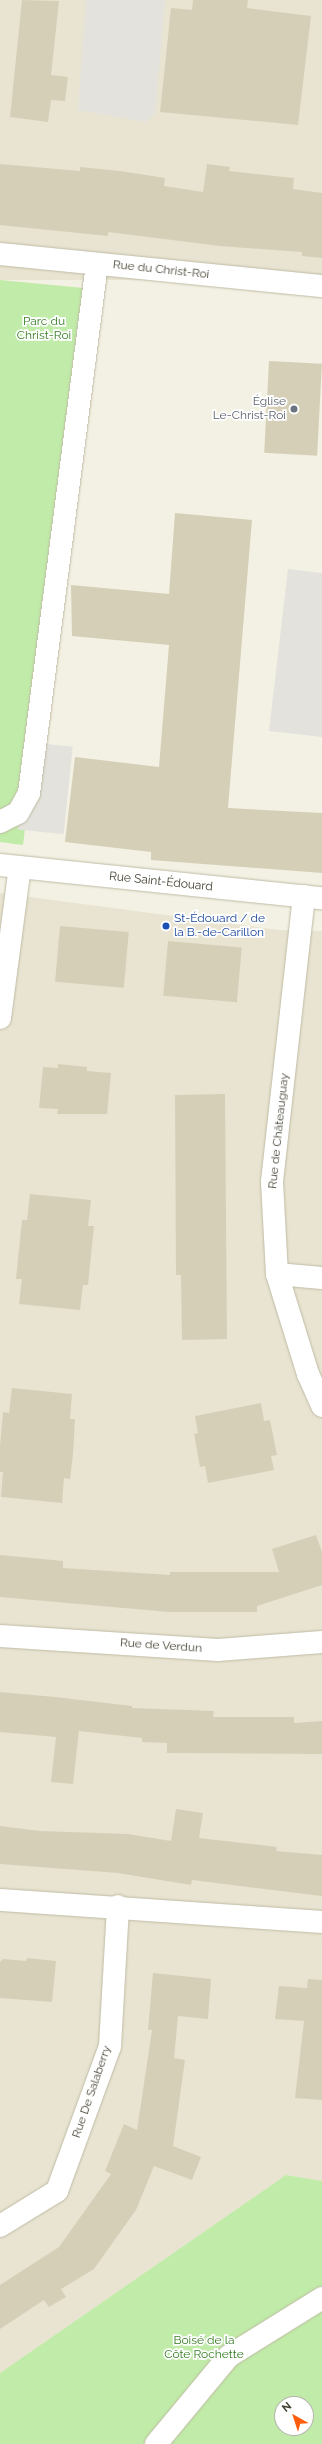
<!DOCTYPE html>
<meta charset="utf-8">
<style>
body{margin:0}
#map{position:relative;width:322px;height:2444px;overflow:hidden;background:#f3f1e3;font-family:Raleway,sans-serif}
div>[style]{position:absolute}
[style*='--x']{left:calc(var(--x)*1px);top:calc(var(--y)*1px);width:calc(var(--w)*1px);rotate:calc(var(--a)*1deg)}
.residential>*{inset:0;background:#e8e4d1;transform-origin:0 0}
.green>*{inset:0;background:#c1eba8}
.parking>*{inset:0;background:#e3e2dc;transform-origin:0 0}
.building>*{inset:0;background:#d6cfb8;transform-origin:0 0}
.roads{filter:drop-shadow(0 0 1px #bfbba5) drop-shadow(0 0 1px #bfbba5)}
.minor>*{height:22px;margin:-11px;padding:0 11px;transform-origin:11px;border-radius:11px;background:#fff}
.dots>*{width:11px;height:11px;translate:-50% -50%;box-sizing:border-box;border:2px solid #fff;border-radius:50%}
span{translate:-50% -50%;white-space:nowrap;text-align:center;line-height:1.15;-webkit-text-stroke:3.5px #fff;paint-order:stroke}
.street-label{font-size:12px;color:#464233}
.park-label{font-size:12px;color:#347c22}
.worship-label{font-size:12px;color:#5b616d}
.right{translate:-100% -50%;text-align:right}
.transit-label{font-size:12px;color:#164399}
.left{translate:0 -50%;text-align:left}
.north{position:absolute;left:274px;top:2396px;width:40px;height:40px;box-sizing:border-box;background:#fff;border:1px solid #b5b3ad;border-radius:50%;rotate:321deg;font-size:11px;font-weight:700;line-height:16px;text-align:center;color:#464233}
.north::after{content:'';display:block;margin:auto;width:14px;height:18px;background:#ff5d0e;clip-path:polygon(50% 0,100% 100%,50% 72%,0 100%)}
</style>
<div id="map">
<div class="residential">
<div style="left:0;top:0;width:322px;height:280px"></div>
<div style="clip-path:polygon(0 893px,279px 930px,322px 931px,322px 2181px,286px 2175px,0 2373px)"></div>
</div>
<div class="green">
<div style="clip-path:polygon(0 280px,94px 289px,23px 845px,0 842px)"></div>
<div style="clip-path:polygon(evenodd,286px 2175px,322px 2181px,322px 2444px,0 2444px,0 2373px,286px 2175px,282px 2404px,306px 2404px,306px 2428px,282px 2428px,282px 2404px)"></div>
</div>
<div class="parking">
<div style="clip-path:polygon(86px 0,165px 0,155px 114px,146px 122px,78px 110px)"></div>
<div style="clip-path:polygon(288px 569px,322px 573px,322px 737px,269px 731px)"></div>
<div style="left:27px;top:742px;width:46px;height:88px;rotate:6deg"></div>
</div>
<div class="building">
<div style="clip-path:polygon(22px 0,59px 1px,51px 75px,68px 77px,65px 101px,51px 100px,48px 122px,10px 117px)"></div>
<div style="clip-path:polygon(193px 0,248px 0,247px 8px,311px 16px,298px 125px,160px 112px,171px 8px,192px 10px)"></div>
<div style="clip-path:polygon(0 164px,80px 171px,80px 167px,120px 171px,165px 178px,164px 186px,203px 192px,207px 164px,230px 167px,229px 171px,294px 178px,293px 189px,322px 193px,322px 258px,302px 256px,302px 252px,220px 246px,108px 232px,108px 236px,0 225px)"></div>
<div style="left:269px;top:361px;width:53px;height:92px;rotate:3deg"></div>
<div style="clip-path:polygon(175px 513px,252px 520px,228px 808px,322px 813px,322px 873px,151px 860px,151px 852px,65px 842px,75px 757px,159px 767px,169px 645px,72px 636px,71px 585px,169px 594px)"></div>
<div style="left:60px;top:926px;width:69px;height:56px;rotate:5deg"></div>
<div style="left:168px;top:941px;width:74px;height:55px;rotate:5deg"></div>
<div style="clip-path:polygon(58px 1064px,87px 1067px,87px 1071px,111px 1073px,107px 1114px,57px 1114px,58px 1109px,39px 1108px,43px 1067px,58px 1068px)"></div>
<div style="clip-path:polygon(225px 1094px,227px 1339px,182px 1340px,181px 1275px,176px 1275px,175px 1095px)"></div>
<div style="clip-path:polygon(30px 1194px,91px 1200px,88px 1226px,94px 1226px,88px 1285px,83px 1285px,80px 1310px,19px 1304px,22px 1279px,16px 1279px,22px 1220px,27px 1220px)"></div>
<div style="clip-path:polygon(12px 1388px,72px 1394px,70px 1419px,75px 1419px,73px 1454px,70px 1479px,64px 1478px,62px 1503px,1px 1497px,3px 1472px,0 1472px,0 1446px,3px 1412px,9px 1413px)"></div>
<div style="clip-path:polygon(261px 1403px,264px 1421px,270px 1420px,277px 1455px,271px 1456px,274px 1470px,208px 1483px,205px 1466px,200px 1467px,194px 1434px,198px 1433px,195px 1416px)"></div>
<div style="clip-path:polygon(316px 1535px,322px 1552px,322px 1585px,257px 1606px,257px 1612px,169px 1612px,0 1597px,0 1555px,63px 1561px,63px 1568px,170px 1575px,170px 1572px,279px 1572px,272px 1549px)"></div>
<div style="clip-path:polygon(0 1692px,55px 1697px,132px 1706px,132px 1708px,214px 1711px,213px 1717px,294px 1717px,294px 1723px,322px 1721px,322px 1754px,167px 1753px,167px 1743px,142px 1742px,142px 1738px,79px 1731px,73px 1784px,51px 1782px,56px 1737px,0 1732px)"></div>
<div style="clip-path:polygon(176px 1809px,203px 1813px,199px 1838px,277px 1847px,276px 1851px,322px 1855px,322px 1896px,192px 1880px,191px 1885px,118px 1873px,0 1864px,0 1826px,40px 1831px,128px 1834px,171px 1841px)"></div>
<div style="clip-path:polygon(27px 1958px,56px 1961px,52px 2002px,0 1998px,0 1962px,3px 1959px,26px 1961px)"></div>
<div style="clip-path:polygon(153px 1973px,211px 1979px,208px 2019px,178px 2016px,174px 2058px,185px 2060px,173px 2146px,201px 2157px,192px 2180px,154px 2166px,136px 2210px,94px 2269px,61px 2289px,66px 2297px,49px 2307px,44px 2300px,0 2329px,0 2285px,59px 2247px,111px 2174px,105px 2171px,124px 2124px,137px 2130px,152px 2030px,148px 2030px)"></div>
<div style="clip-path:polygon(308px 1979px,322px 1980px,322px 2100px,295px 2098px,304px 2021px,275px 2019px,279px 1986px,307px 1988px)"></div>
</div>
<div class="roads">
<div class="minor">
<div style="--x:0;--y:254;--w:324;--a:5.7"></div>
<div style="--x:0;--y:822;--w:20;--a:-27"></div>
<div style="--x:18;--y:813;--w:23;--a:-61"></div>
<div style="--x:29;--y:793;--w:533;--a:-82.68"></div>
<div style="--x:0;--y:865;--w:324;--a:5.9"></div>
<div style="--x:304;--y:896;--w:288;--a:96.4"></div>
<div style="--x:272;--y:1182;--w:92;--a:86.9"></div>
<div style="--x:277;--y:1274;--w:105;--a:72.8"></div>
<div style="--x:308;--y:1374;--w:35;--a:66"></div>
<div style="--x:0;--y:1018;--w:152;--a:-82.5"></div>
<div style="--x:277;--y:1274;--w:45;--a:5.1"></div>
<div style="--x:0;--y:1636;--w:218;--a:3.7"></div>
<div style="--x:218;--y:1650;--w:104;--a:-4.4"></div>
<div style="--x:0;--y:1900;--w:323;--a:3.9"></div>
<div style="--x:0;--y:2226;--w:67;--a:-31.6"></div>
<div style="--x:57;--y:2191;--w:154;--a:-69.9"></div>
<div style="--x:110;--y:2046;--w:140;--a:-86.7"></div>
<div style="--x:156;--y:2444;--w:114;--a:-50.3"></div>
<div style="--x:229;--y:2356;--w:110;--a:-31.9"></div>
</div>
</div>
<div class="dots">
<div style="left:294px;top:409px;background:#6b7280"></div>
<div style="left:166px;top:926px;background:#1a4fb4"></div>
</div>
<div class="street-label">
<span style="left:161px;top:270px;rotate:6deg">Rue du Christ-Roi</span>
<span style="left:161px;top:882px;rotate:6deg">Rue Saint-Édouard</span>
<span style="left:279px;top:1131px;rotate:-84deg">Rue de Châteauguay</span>
<span style="left:161px;top:1646px;rotate:4deg">Rue de Verdun</span>
<span style="left:92px;top:2092px;rotate:-71deg">Rue De Salaberry</span>
</div>
<div class="park-label">
<span style="left:44px;top:329px">Parc du<br>Christ-Roi</span>
<span style="left:204px;top:2348px">Boisé de la<br>Côte Rochette</span>
</div>
<div class="worship-label">
<span class="right" style="left:286px;top:409px">Église<br>Le-Christ-Roi</span>
</div>
<div class="transit-label">
<span class="left" style="left:174px;top:926px">St-Édouard / de<br>la B.-de-Carillon</span>
</div>
<div class="north">N</div>
</div>
